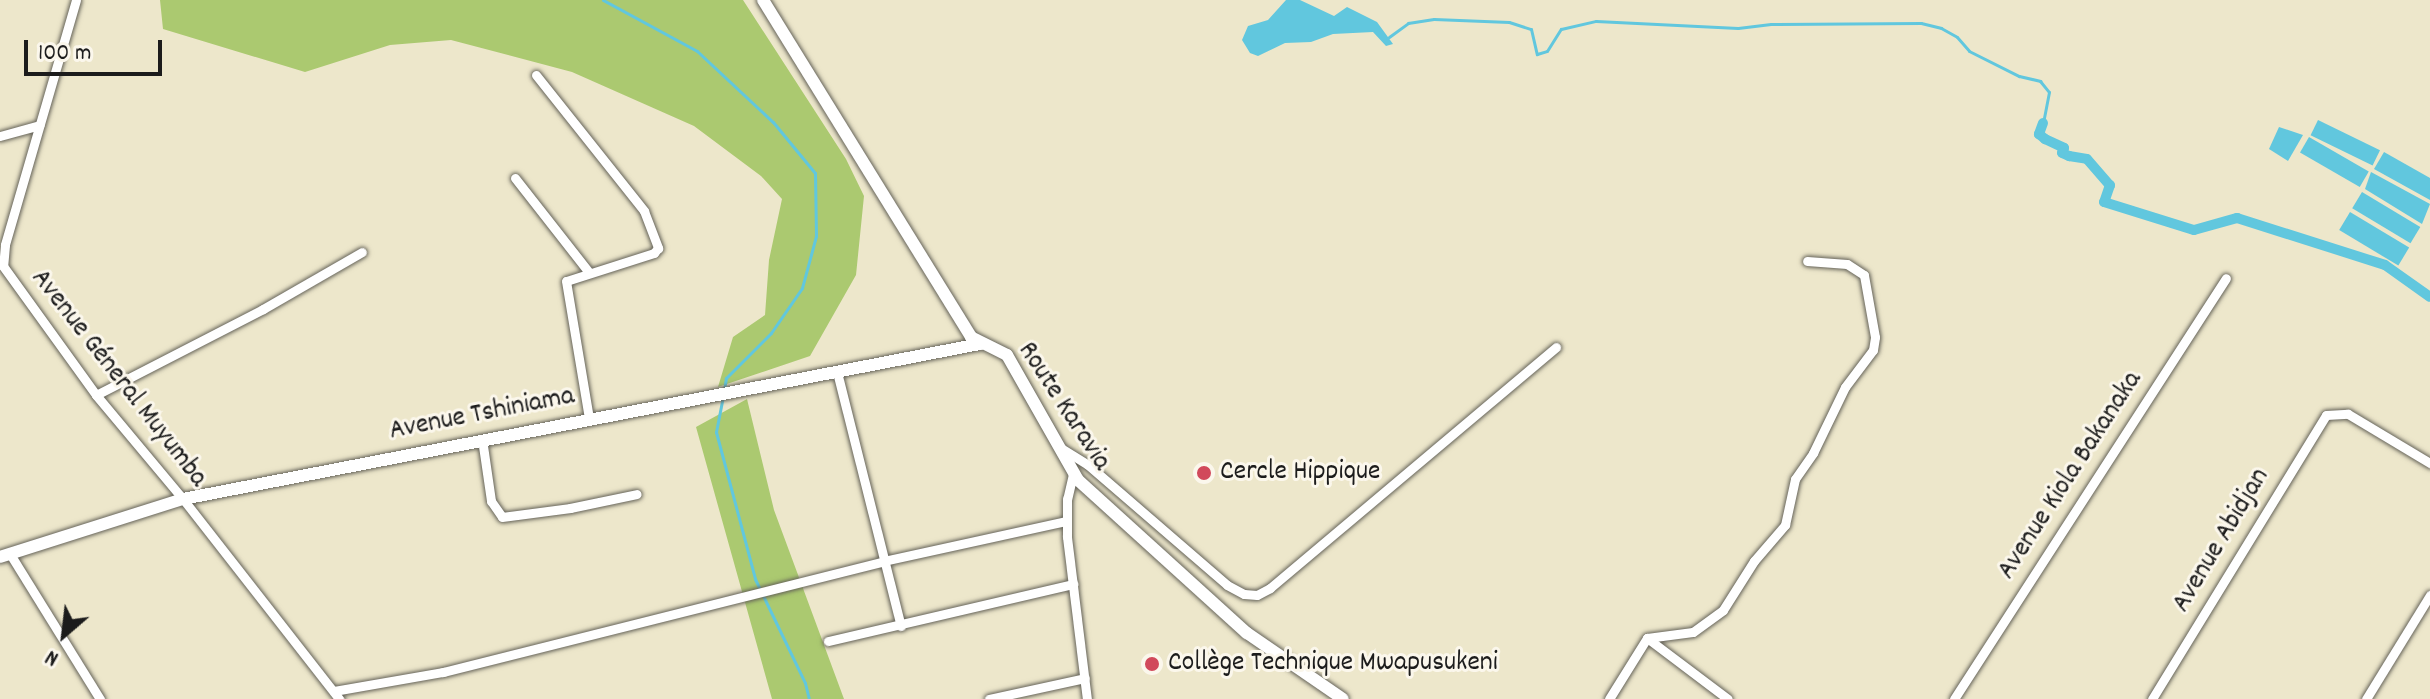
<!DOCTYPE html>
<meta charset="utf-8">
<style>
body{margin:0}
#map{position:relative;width:2430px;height:699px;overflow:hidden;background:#ede7cb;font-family:Dekko,sans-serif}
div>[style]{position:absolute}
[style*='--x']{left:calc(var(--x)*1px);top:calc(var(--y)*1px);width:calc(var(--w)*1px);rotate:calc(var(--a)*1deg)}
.green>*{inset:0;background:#abc970}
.water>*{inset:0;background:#61c7de;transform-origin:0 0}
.stream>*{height:3px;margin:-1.5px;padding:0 1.5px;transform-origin:1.5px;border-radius:1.5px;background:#61c7de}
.canal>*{height:10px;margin:-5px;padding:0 5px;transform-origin:5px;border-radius:5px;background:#61c7de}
.roads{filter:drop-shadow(0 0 2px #656359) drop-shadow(0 0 2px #656359)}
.minor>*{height:9px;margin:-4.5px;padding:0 4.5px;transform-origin:4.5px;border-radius:4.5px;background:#fff}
.tertiary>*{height:12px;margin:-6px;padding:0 6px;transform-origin:6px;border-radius:6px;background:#fff}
.dots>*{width:22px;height:22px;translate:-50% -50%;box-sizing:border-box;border:4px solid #fbf7ec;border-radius:50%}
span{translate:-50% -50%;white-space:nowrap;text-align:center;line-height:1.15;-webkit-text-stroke:6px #fbf7ec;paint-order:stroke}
.street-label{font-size:28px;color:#1c1c1c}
.poi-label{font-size:28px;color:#1c1c1c}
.left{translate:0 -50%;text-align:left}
.north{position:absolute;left:24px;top:595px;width:80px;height:80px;-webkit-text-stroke:6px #fbf7ec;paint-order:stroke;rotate:208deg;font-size:22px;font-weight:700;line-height:32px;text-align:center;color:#1c1c1c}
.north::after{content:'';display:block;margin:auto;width:28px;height:36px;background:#1c1c1c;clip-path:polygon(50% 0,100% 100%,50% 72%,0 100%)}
.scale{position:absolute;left:24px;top:40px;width:138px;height:36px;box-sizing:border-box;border:4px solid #1c1c1c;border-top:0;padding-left:10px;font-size:24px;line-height:28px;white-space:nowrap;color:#1c1c1c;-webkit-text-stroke:6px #fbf7ec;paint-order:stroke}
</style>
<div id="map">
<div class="green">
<div style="clip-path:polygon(160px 0,743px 0,846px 159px,864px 196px,856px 275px,810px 356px,718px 387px,733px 337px,765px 315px,769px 260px,782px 199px,761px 176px,694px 126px,572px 72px,451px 40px,390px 45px,305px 72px,163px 29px)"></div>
<div style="clip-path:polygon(747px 399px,774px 510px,844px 699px,772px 699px,696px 427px)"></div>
</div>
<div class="water">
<div style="clip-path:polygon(1286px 0,1300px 0,1334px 16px,1347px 7px,1377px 22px,1393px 44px,1386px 46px,1373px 32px,1333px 34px,1311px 42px,1285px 43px,1258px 56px,1250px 53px,1242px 40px,1248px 26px,1268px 20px)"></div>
<div style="left:2318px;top:120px;width:69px;height:17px;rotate:26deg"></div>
<div style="clip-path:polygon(2279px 127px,2303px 135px,2288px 161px,2269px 149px)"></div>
<div style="left:2309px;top:137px;width:69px;height:18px;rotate:30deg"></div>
<div style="clip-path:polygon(2384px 152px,2430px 178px,2430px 200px,2374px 169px)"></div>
<div style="clip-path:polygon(2371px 172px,2430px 204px,2422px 224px,2365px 189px)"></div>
<div style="left:2362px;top:192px;width:68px;height:19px;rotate:31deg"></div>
<div style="left:2350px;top:212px;width:69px;height:21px;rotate:31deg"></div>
</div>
<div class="stream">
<div style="--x:603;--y:0;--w:107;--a:28.5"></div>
<div style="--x:697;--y:51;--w:104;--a:43.1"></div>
<div style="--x:773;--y:122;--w:66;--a:50.5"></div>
<div style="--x:815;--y:173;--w:63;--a:89.1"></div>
<div style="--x:816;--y:236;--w:54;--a:105.1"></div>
<div style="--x:802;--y:288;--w:55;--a:124.6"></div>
<div style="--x:771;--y:333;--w:64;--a:135"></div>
<div style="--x:726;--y:378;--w:11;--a:100"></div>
<div style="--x:1389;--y:37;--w:24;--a:-36"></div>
<div style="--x:1408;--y:23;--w:26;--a:-9"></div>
<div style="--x:1434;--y:19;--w:75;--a:2.3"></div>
<div style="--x:1509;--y:22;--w:23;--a:18"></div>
<div style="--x:1531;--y:29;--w:26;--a:77"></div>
<div style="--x:1537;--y:54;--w:10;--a:-17"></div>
<div style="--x:1547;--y:51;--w:26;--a:-58"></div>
<div style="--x:1561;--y:29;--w:36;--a:-13"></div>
<div style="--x:1596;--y:21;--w:142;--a:2.8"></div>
<div style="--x:1738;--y:28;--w:33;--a:-7"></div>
<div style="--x:1771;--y:24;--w:150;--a:-0.4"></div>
<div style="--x:1921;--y:23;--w:21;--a:14"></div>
<div style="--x:1941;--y:28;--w:18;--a:29"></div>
<div style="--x:1957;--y:37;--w:18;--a:49"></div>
<div style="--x:1969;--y:51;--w:56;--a:26.6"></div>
<div style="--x:2019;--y:76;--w:22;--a:13"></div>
<div style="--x:2040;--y:81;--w:14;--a:51"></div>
<div style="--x:2049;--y:92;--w:32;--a:101"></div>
<div style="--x:723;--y:396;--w:37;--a:101"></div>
<div style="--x:716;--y:432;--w:152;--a:75.1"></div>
<div style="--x:755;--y:579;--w:115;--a:64.3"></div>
<div style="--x:805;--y:683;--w:16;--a:76"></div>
</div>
<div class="canal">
<div style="--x:2043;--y:123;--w:12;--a:110"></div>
<div style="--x:2039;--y:134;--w:8;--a:40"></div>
<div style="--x:2045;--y:139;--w:21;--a:25"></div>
<div style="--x:2064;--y:148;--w:5;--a:112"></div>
<div style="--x:2062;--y:153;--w:8;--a:23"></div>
<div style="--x:2069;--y:156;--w:18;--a:9"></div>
<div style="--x:2087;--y:159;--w:35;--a:49"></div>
<div style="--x:2110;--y:185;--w:18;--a:109"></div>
<div style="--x:2104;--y:202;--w:94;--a:17.3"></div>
<div style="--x:2194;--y:230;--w:45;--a:-15.6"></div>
<div style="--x:2237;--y:218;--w:155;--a:17.6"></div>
<div style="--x:2385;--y:265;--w:55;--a:35.4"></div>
</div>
<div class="roads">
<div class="minor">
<div style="--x:76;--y:0;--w:255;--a:106.2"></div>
<div style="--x:5;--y:245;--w:21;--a:95"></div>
<div style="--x:3;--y:266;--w:159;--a:54.2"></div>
<div style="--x:96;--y:395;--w:136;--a:50.1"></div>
<div style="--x:183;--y:499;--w:254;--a:52"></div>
<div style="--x:536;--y:75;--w:174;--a:51.5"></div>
<div style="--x:644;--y:211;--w:40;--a:69"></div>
<div style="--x:658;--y:248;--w:6;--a:129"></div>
<div style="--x:654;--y:253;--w:92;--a:162.3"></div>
<div style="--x:566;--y:281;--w:140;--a:80.5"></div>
<div style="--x:0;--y:136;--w:41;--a:-15.4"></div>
<div style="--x:515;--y:178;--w:118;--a:51.9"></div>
<div style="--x:837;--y:372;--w:262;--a:75.9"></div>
<div style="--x:96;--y:395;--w:188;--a:-27.2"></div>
<div style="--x:263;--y:309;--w:114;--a:-29.9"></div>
<div style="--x:482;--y:439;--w:63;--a:81.7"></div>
<div style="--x:491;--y:501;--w:19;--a:55"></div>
<div style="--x:502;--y:517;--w:69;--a:-7.5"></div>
<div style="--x:570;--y:508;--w:68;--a:-11.8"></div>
<div style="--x:1061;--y:448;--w:31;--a:32"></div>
<div style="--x:1087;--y:464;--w:185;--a:40.8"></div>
<div style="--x:1227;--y:585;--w:19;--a:28"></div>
<div style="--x:1244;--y:594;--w:13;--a:4"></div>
<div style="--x:1257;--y:595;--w:15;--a:-28"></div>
<div style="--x:1270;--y:588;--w:374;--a:-40.1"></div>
<div style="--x:1073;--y:474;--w:26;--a:103"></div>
<div style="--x:1067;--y:499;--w:38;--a:90"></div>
<div style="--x:1067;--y:537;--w:163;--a:83"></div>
<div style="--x:10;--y:554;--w:171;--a:58.2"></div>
<div style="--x:1647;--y:638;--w:101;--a:37"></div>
<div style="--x:828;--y:641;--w:252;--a:-13.1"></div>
<div style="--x:334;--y:691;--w:111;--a:-9.9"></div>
<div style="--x:443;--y:672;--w:455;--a:-14.1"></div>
<div style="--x:884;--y:561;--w:186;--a:-12.4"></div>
<div style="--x:989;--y:699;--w:98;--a:-12.3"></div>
<div style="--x:1609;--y:699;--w:72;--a:-58.1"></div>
<div style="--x:1647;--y:638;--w:46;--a:-7.4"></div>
<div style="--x:1693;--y:632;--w:37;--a:-36"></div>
<div style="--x:1723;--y:610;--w:58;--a:-57.7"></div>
<div style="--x:1754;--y:561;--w:48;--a:-49.3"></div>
<div style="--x:1785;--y:525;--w:47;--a:-77.7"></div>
<div style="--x:1795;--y:479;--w:32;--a:-55"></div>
<div style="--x:1813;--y:453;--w:73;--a:-64.1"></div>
<div style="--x:1845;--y:387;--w:46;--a:-52.9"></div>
<div style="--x:1873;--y:350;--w:13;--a:-81"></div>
<div style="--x:1875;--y:337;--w:63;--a:-100.1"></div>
<div style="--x:1864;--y:275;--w:20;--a:-147"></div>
<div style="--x:1847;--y:264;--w:40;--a:-175.7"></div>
<div style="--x:1954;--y:699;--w:501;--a:-57.13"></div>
<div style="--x:2152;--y:699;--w:333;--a:-58.5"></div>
<div style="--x:2326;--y:415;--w:22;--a:-3"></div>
<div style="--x:2348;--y:414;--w:96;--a:30.9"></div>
<div style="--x:2366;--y:699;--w:122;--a:-58.4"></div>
</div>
<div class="tertiary">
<div style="--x:763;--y:0;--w:396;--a:58.3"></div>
<div style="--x:971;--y:337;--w:40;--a:26.6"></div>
<div style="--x:1007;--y:355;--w:144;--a:60.4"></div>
<div style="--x:1078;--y:480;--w:228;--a:42.2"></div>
<div style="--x:1247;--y:633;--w:116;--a:34.5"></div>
<div style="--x:0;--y:557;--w:192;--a:-17.6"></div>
<div style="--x:183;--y:499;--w:812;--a:-11.01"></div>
</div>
</div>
<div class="dots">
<div style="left:1204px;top:473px;background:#d1495b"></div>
<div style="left:1152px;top:664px;background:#d1495b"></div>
</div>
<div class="street-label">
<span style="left:118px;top:379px;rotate:52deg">Avenue Géneral Muyumba</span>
<span style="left:1063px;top:407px;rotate:57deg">Route Karavia</span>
<span style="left:482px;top:415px;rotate:-11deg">Avenue Tshiniama</span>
<span style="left:2071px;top:476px;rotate:-57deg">Avenue Kiola Bakanaka</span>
<span style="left:2222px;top:541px;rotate:-59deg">Avenue Abidjan</span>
</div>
<div class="poi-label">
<span class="left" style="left:1220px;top:473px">Cercle Hippique</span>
<span class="left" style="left:1168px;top:664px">Collège Technique Mwapusukeni</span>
</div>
<div class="north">N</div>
<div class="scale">100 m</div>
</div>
